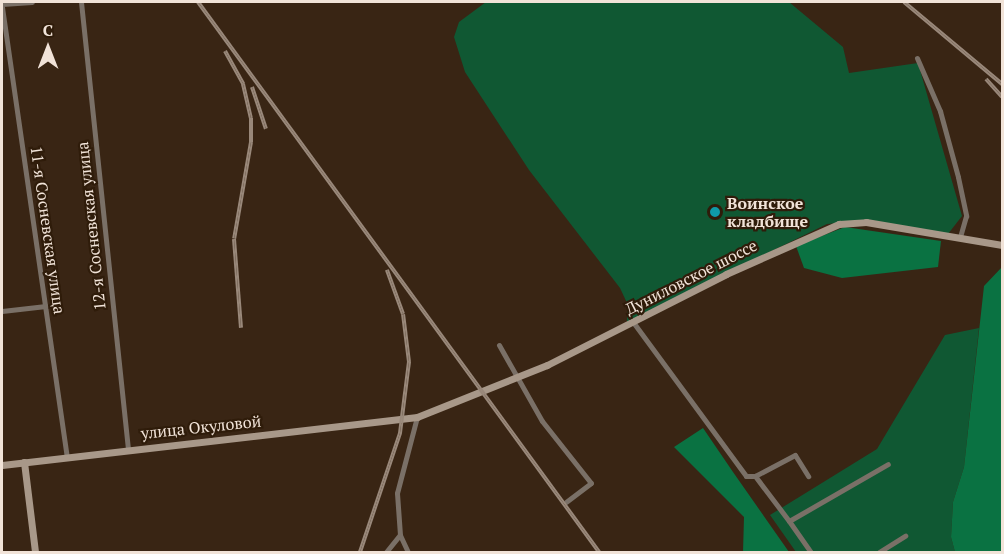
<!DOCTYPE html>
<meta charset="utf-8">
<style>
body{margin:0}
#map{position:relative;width:1004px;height:554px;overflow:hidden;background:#392514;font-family:"PT Serif",serif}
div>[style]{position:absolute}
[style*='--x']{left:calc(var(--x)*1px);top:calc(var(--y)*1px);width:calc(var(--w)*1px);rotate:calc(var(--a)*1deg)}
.green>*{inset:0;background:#105833}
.forest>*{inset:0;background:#0a7242}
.street>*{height:5px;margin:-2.5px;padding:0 2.5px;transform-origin:2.5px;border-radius:2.5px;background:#7a7067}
.secondary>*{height:7px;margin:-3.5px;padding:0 3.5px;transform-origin:3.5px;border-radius:3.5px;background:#a89889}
.rail>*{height:4px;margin-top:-2px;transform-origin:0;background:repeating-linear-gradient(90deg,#2f1c0a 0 4.5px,#99887a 0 9px);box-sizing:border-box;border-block:2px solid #99887a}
.dots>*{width:16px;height:16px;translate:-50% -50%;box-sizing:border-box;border:3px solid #2f1c0a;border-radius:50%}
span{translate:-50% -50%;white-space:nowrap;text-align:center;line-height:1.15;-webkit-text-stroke:4.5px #2f1c0a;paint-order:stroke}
.poi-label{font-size:16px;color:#f1e3d8;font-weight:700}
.left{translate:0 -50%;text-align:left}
.street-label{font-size:16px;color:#f1e3d8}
.frame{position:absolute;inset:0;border:3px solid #f1e3d8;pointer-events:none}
.north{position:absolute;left:18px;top:18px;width:60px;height:60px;-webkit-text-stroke:4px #2f1c0a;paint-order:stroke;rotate:0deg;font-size:16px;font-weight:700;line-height:24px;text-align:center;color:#f1e3d8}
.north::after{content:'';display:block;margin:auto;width:21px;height:27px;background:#f1e3d8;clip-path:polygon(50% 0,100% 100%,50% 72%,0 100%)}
</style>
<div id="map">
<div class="green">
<div style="clip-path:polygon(486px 2px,789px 2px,843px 47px,849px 73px,918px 63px,962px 216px,948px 234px,871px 220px,827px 224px,627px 322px,627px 303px,620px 288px,529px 170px,465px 72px,454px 37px,459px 22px)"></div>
<div style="clip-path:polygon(979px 328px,964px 467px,953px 502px,951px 537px,955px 552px,796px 552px,770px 515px,877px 449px,945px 335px)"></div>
</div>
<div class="forest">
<div style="clip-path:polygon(845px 227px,941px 241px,938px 267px,842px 278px,804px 268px,796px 246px)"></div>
<div style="clip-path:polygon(1002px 267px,1002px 552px,955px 552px,951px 537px,953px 502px,964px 467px,984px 286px)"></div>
<div style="clip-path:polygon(703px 428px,733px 472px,789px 552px,743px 552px,744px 517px,674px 447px)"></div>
</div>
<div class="street">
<div style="--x:81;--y:2;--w:448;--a:84"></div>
<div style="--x:2;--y:4;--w:30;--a:-4"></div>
<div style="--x:2;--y:7;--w:454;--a:81.8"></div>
<div style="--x:917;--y:58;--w:58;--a:66.5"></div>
<div style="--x:940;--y:111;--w:68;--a:74.7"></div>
<div style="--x:958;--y:177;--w:40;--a:78"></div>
<div style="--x:966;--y:216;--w:22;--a:106"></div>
<div style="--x:2;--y:311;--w:44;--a:-6.5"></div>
<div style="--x:633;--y:322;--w:191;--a:53.7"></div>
<div style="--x:746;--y:476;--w:9;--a:0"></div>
<div style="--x:755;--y:476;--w:45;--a:-27.7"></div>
<div style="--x:795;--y:455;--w:25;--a:58"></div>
<div style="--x:499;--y:345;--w:87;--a:60.5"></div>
<div style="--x:542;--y:421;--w:79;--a:51.7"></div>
<div style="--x:591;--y:483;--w:31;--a:143"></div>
<div style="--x:755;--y:476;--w:56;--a:52.9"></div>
<div style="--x:789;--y:521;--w:114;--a:-29.9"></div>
<div style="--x:789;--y:521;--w:38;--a:55"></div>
<div style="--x:400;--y:535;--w:19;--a:65"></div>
<div style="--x:386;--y:552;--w:22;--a:-51"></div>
<div style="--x:400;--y:535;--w:42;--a:-94.1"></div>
<div style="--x:397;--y:493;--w:79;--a:-75.3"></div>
<div style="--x:879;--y:552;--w:31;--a:-32"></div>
</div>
<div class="secondary">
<div style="--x:24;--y:462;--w:91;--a:83"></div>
<div style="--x:2;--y:465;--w:418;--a:-6.6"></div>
<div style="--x:417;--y:417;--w:140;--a:-21.8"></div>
<div style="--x:547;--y:365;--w:201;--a:-26.9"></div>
<div style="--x:726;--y:274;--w:124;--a:-23.9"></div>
<div style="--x:839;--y:224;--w:27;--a:-4"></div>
<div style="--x:866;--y:222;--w:138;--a:9.6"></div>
</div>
<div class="rail">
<div style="--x:198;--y:2;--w:681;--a:53.9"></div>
<div style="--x:904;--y:2;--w:128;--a:39.9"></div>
<div style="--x:225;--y:51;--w:38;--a:61"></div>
<div style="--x:243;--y:84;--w:35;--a:77"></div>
<div style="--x:251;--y:118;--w:24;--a:90"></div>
<div style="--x:251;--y:142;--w:98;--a:99.9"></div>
<div style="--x:234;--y:239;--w:89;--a:85.5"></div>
<div style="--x:986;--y:79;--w:24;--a:48"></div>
<div style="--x:252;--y:87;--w:44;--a:71.6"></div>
<div style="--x:360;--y:552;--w:126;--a:-71.4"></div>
<div style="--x:400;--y:433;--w:72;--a:-82.8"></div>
<div style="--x:409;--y:362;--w:48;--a:-97.1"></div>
<div style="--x:403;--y:314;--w:47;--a:-110"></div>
</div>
<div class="dots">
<div style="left:715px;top:212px;background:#0f9aa8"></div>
</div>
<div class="poi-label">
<span class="left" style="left:727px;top:212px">Воинское<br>кладбище</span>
</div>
<div class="street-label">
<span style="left:91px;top:226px;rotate:-96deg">12-я Сосневская улица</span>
<span style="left:48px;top:230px;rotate:82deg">11-я Сосневская улица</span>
<span style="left:691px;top:277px;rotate:-27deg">Дуниловское шоссе</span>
<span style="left:201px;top:427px;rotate:-6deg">улица Окуловой</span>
</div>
<div class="frame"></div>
<div class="north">С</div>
</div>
